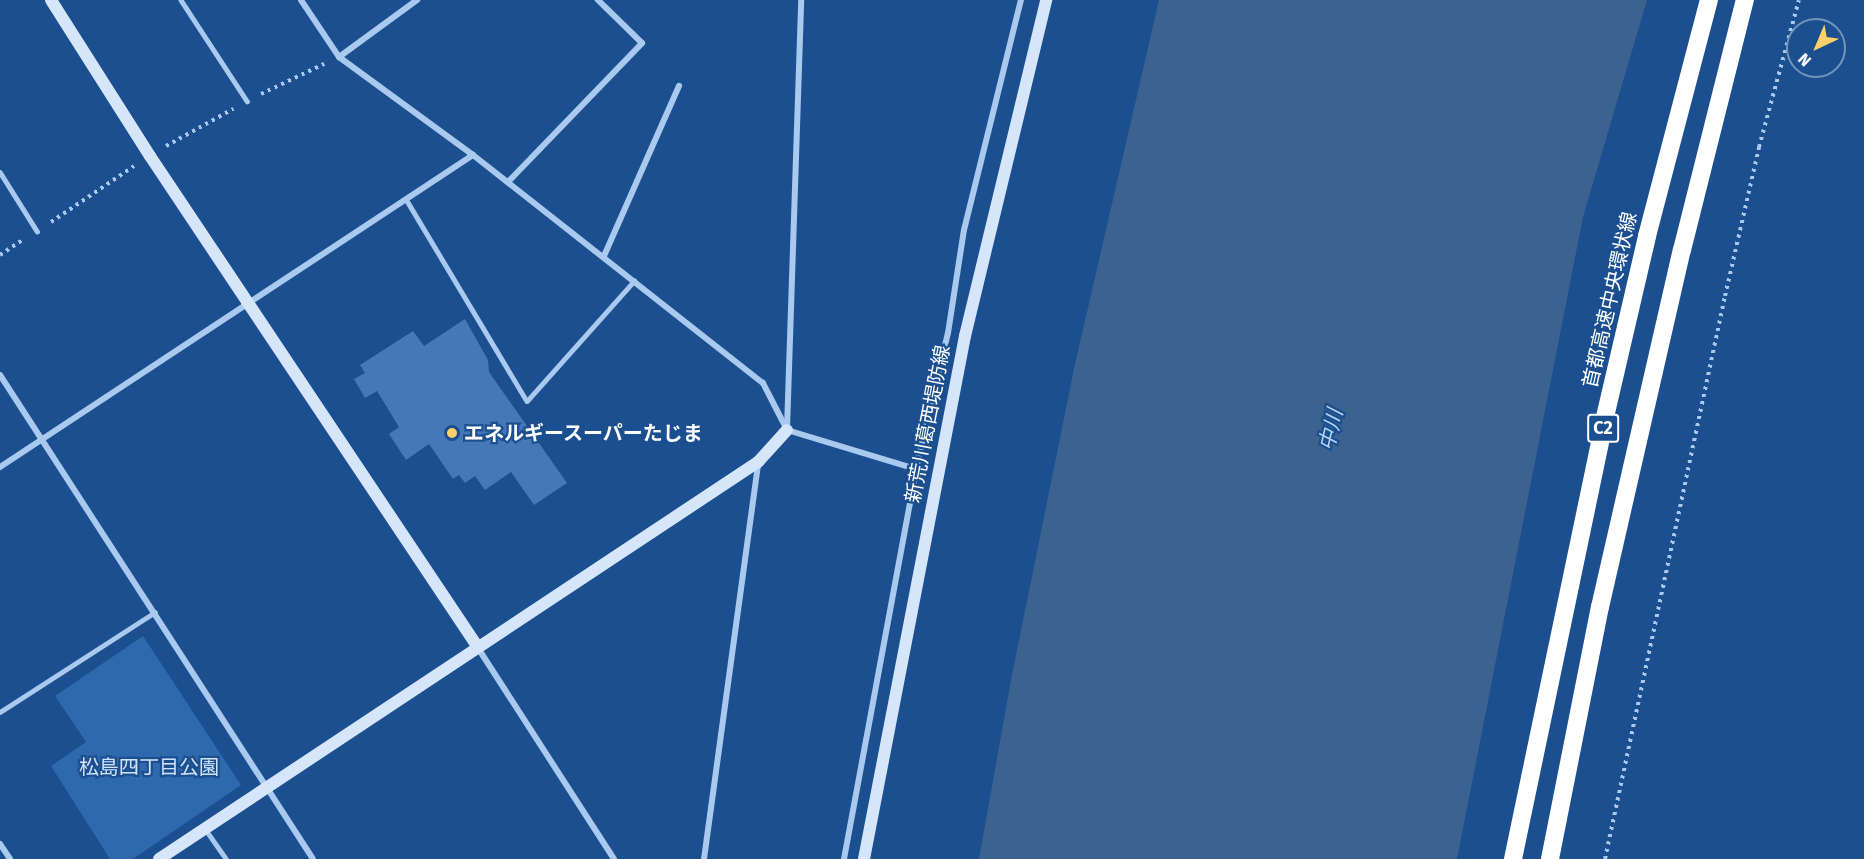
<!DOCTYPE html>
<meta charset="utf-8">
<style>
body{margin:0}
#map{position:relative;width:1864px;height:859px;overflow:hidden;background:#1b4f8f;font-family:"Fira Sans","Noto Sans JP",sans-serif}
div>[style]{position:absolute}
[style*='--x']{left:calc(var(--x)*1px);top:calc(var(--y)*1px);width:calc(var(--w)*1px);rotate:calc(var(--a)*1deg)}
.green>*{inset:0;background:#2e69ad}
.water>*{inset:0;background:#3c6290}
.building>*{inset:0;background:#4478b7}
.path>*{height:4px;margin-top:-2px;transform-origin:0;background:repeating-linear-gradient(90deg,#a9c9ee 0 3px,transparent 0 7.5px)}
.lane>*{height:4.5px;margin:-2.25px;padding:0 2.25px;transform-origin:2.25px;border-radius:2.25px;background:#a9c9ee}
.street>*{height:6px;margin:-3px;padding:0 3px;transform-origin:3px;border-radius:3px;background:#a9c9ee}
.secondary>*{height:12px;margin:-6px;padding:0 6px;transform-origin:6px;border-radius:6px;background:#d6e6fa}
.highway>*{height:18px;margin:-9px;padding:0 9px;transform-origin:9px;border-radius:9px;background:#fff}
.dots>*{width:16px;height:16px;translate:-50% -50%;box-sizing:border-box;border:3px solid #1b4f8f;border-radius:50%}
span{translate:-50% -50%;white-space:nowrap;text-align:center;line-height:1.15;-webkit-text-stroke:4.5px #1b4f8f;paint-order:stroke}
.shield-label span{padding:2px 4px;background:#1b4f8f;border:2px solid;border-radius:4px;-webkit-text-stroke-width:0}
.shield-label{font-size:18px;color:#fff;font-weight:700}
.street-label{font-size:20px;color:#fff}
.poi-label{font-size:20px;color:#fff;font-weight:700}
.left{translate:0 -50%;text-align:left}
.park-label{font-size:20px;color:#cfe3fa}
.water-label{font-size:21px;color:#b5d3f5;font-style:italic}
.north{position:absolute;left:1786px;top:18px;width:60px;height:60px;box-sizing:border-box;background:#1b4f8f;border:2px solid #7695bc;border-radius:50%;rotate:224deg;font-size:16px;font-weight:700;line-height:24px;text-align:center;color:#fff}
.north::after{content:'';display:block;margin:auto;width:21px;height:27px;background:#ffd166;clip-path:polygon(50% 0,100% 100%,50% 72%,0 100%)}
</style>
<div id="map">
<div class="green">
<div style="clip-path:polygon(143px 636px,241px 785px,133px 859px,110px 859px,51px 766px,86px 742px,55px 696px)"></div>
</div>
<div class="water">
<div style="clip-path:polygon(1159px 0,1647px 0,1583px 217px,1457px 859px,979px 859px,1011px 680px,1075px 364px)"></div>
</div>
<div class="building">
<div style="clip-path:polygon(465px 319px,488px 360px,489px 372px,567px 483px,534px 505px,511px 472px,485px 490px,475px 476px,465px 483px,459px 475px,453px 479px,429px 444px,406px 460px,389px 434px,399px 427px,377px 391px,365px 398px,354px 379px,365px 373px,360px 365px,413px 331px,424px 346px)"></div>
</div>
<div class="path">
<div style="--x:261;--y:94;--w:70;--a:-25.5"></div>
<div style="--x:166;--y:146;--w:77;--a:-28.9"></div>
<div style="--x:51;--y:222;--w:100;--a:-34"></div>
<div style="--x:0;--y:255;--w:29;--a:-34"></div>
<div style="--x:1605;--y:859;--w:576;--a:-77.97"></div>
<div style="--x:1725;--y:296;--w:153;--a:-77.1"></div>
<div style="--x:1759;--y:147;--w:152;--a:-74.8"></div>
</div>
<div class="lane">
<div style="--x:181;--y:0;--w:121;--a:56.8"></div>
<div style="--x:0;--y:172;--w:70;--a:57.9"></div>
<div style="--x:406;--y:199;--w:235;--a:59.1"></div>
<div style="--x:527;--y:401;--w:161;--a:-48.3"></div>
<div style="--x:0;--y:712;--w:184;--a:-32.8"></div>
<div style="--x:206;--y:830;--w:35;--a:55"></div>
</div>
<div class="street">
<div style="--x:301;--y:0;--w:69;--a:56.3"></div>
<div style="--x:339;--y:57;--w:166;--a:36.2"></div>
<div style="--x:473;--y:155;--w:369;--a:38.2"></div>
<div style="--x:763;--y:383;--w:53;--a:62.9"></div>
<div style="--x:787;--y:430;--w:135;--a:16.8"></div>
<div style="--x:916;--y:469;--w:140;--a:-76.8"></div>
<div style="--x:948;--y:333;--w:104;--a:-81.2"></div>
<div style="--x:964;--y:230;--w:237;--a:-76.1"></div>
<div style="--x:339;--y:57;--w:97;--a:-36.2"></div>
<div style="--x:508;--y:182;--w:193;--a:-46"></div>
<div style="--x:642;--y:43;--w:62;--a:-135.7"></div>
<div style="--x:604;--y:256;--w:186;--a:-66.2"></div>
<div style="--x:0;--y:375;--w:576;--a:57.11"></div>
<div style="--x:787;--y:429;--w:429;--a:-88.1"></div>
<div style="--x:0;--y:467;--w:567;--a:-33.41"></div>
<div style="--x:478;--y:648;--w:251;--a:57.2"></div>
<div style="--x:0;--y:844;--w:18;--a:56"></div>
<div style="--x:704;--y:859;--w:399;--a:-82.2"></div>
<div style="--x:844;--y:859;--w:397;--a:-79.5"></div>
</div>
<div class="secondary">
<div style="--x:51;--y:0;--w:185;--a:57.6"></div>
<div style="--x:150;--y:156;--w:589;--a:56.28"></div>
<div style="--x:159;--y:859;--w:719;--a:-33.54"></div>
<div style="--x:758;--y:462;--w:43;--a:-47.8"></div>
<div style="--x:864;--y:859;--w:533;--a:-79.07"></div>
<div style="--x:965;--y:336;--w:346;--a:-76.4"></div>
</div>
<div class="highway">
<div style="--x:1513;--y:859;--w:451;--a:-78.2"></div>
<div style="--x:1605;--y:417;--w:186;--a:-76.9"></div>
<div style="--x:1647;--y:236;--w:244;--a:-75.3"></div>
<div style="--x:1550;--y:859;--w:257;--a:-78.8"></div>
<div style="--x:1600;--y:607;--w:366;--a:-77.1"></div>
<div style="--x:1682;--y:250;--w:258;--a:-75.9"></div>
</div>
<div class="dots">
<div style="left:452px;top:433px;background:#ffd166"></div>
</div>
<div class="shield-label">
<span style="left:1603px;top:428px">C2</span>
</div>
<div class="street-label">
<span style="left:1610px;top:300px;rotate:-77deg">首都高速中央環状線</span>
<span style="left:928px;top:424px;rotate:-79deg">新荒川葛西堤防線</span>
</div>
<div class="poi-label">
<span class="left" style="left:464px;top:433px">エネルギースーパーたじま</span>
</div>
<div class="park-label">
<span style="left:149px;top:767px">松島四丁目公園</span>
</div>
<div class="water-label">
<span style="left:1331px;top:430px;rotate:-77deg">中川</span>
</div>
<div class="north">N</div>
</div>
